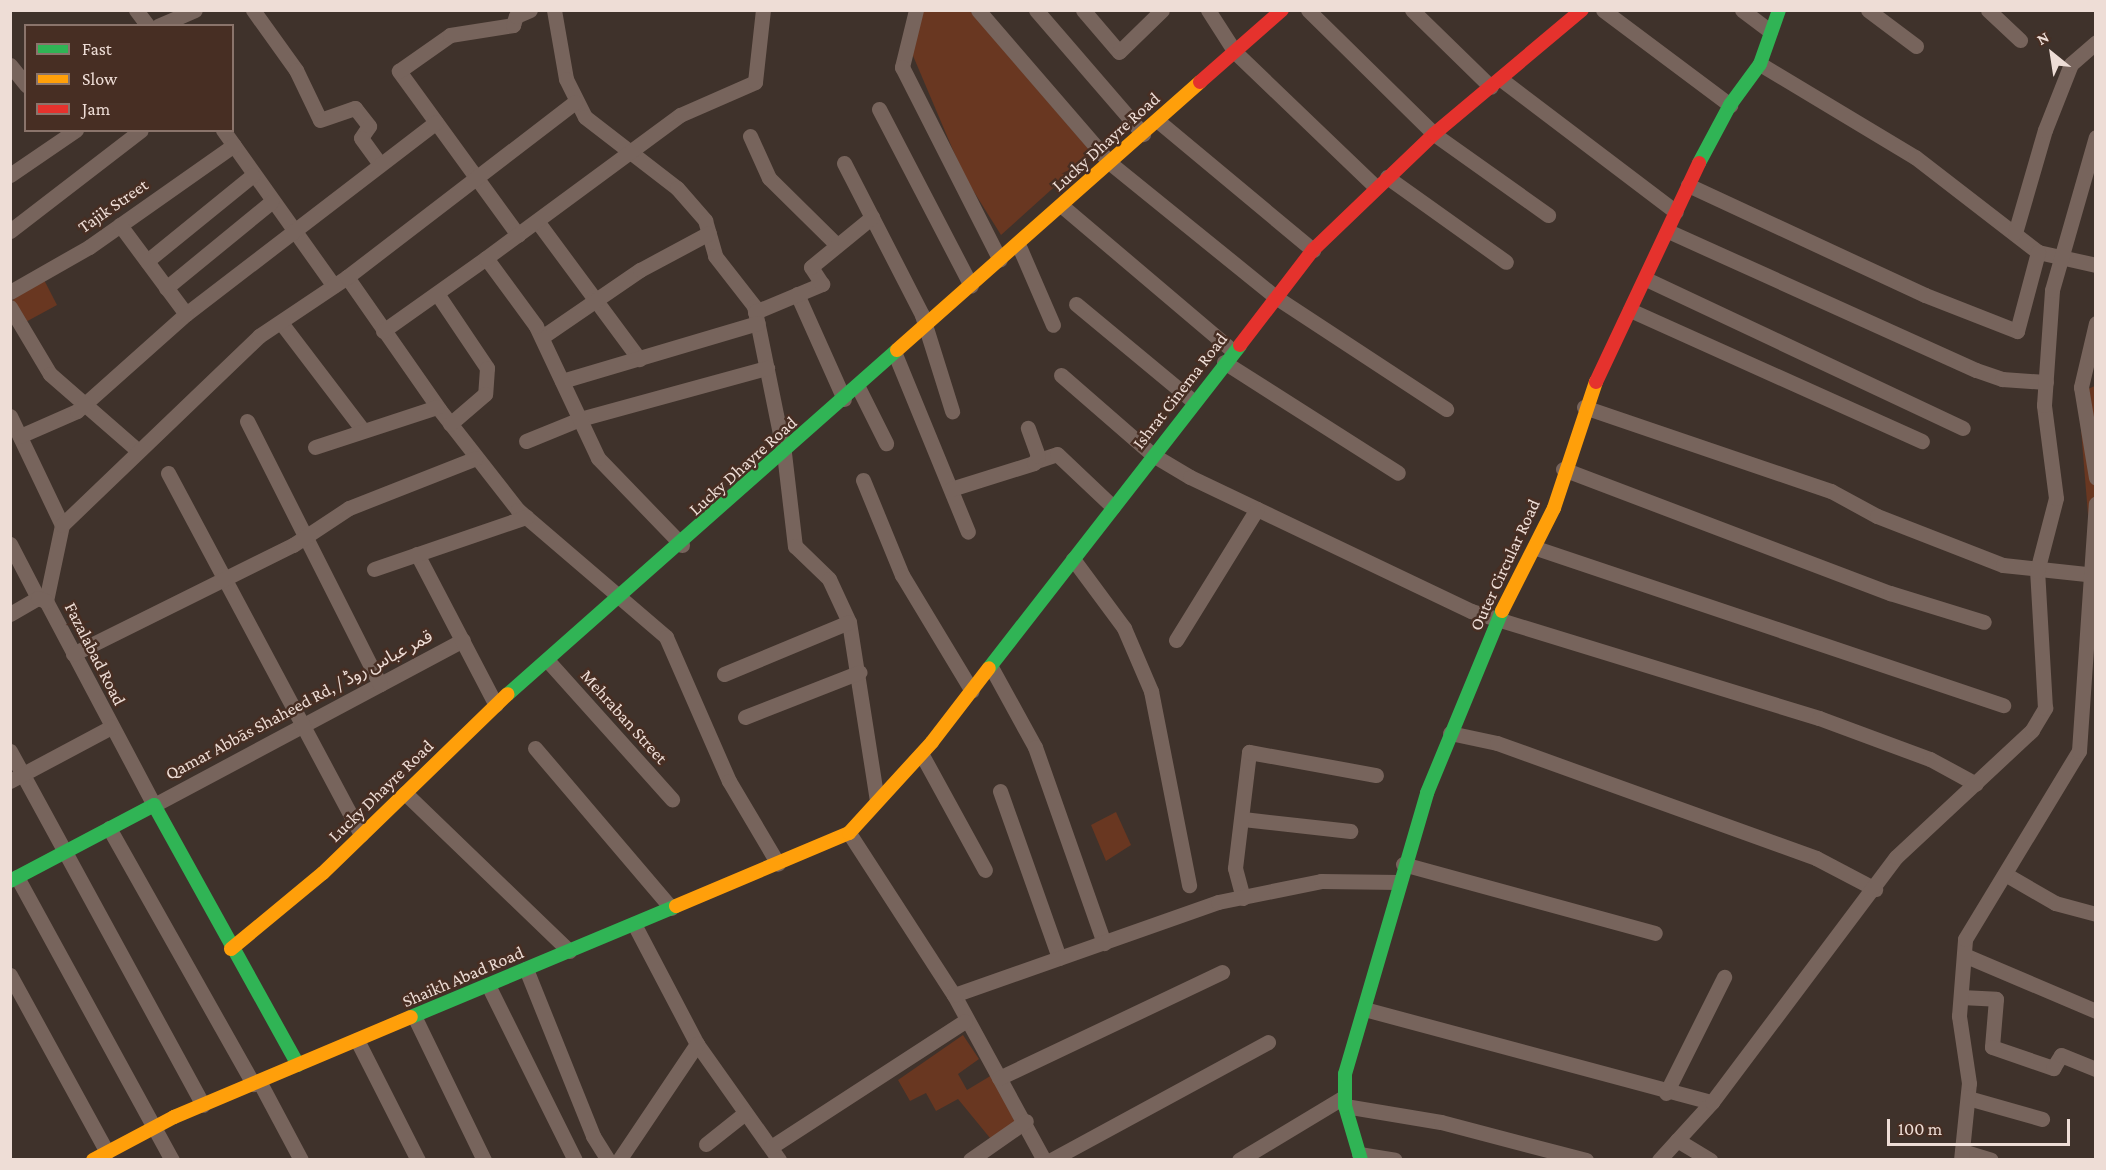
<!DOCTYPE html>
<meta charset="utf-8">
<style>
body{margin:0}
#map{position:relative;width:2106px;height:1170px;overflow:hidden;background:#3f322b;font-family:"Crimson Pro","Noto Sans Arabic",serif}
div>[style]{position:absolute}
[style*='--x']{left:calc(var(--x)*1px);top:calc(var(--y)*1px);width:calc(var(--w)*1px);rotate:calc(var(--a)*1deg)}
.green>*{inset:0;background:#693721}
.street>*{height:15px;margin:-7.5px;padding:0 7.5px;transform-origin:7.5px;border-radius:7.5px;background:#77645c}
.fast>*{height:14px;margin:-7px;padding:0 7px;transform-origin:7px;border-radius:7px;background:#30b455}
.slow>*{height:14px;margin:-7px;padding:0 7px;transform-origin:7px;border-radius:7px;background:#ff9f0a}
.jam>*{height:14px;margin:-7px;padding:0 7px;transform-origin:7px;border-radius:7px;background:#e5322d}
span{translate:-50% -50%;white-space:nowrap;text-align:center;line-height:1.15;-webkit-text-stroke:5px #472e23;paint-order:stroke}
.street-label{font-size:18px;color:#eeddd6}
.frame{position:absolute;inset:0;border:12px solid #eeddd6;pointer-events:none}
.legend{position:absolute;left:24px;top:24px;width:210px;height:108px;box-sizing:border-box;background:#472e23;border:2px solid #8a746b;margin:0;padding:8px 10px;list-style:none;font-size:18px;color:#eeddd6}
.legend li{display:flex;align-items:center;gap:12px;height:30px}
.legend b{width:30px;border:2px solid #8a746b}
.north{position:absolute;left:2022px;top:24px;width:60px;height:60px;-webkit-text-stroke:4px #472e23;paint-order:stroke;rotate:330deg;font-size:16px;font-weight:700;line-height:24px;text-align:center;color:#eeddd6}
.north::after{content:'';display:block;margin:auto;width:21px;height:27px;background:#eeddd6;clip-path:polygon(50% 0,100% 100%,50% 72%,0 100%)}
.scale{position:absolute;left:1887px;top:1119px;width:183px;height:27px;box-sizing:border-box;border:3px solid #eeddd6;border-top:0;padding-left:8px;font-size:18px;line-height:21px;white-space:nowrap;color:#eeddd6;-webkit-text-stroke:4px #472e23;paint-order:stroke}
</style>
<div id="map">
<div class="green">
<div style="clip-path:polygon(921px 11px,970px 11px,1092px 153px,1001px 235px,964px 176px,911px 51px)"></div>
<div style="clip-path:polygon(41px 274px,57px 305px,22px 324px,13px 300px)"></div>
<div style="clip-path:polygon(2095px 386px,2095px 556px,2091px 551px,2078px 393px)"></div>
<div style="clip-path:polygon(1116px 812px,1131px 845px,1106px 861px,1091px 825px)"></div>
<div style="clip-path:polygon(963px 1035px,979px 1059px,958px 1074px,967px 1090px,992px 1075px,1020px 1119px,990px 1138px,958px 1099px,936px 1111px,926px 1093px,910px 1101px,898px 1080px)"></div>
</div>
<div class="street">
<div style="--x:136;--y:10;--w:20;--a:53"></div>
<div style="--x:253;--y:10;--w:74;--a:54.4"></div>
<div style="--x:296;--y:70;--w:55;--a:64.4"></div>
<div style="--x:320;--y:120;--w:37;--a:-19"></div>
<div style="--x:355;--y:108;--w:23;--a:52"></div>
<div style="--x:369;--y:126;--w:14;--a:124"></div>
<div style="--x:361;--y:138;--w:32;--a:54"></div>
<div style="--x:554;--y:10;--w:70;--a:80.1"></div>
<div style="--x:566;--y:79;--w:42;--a:63.4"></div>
<div style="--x:585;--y:117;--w:116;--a:37.7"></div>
<div style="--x:677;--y:188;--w:43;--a:48.8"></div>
<div style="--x:705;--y:220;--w:37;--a:74"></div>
<div style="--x:715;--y:256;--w:63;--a:52"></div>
<div style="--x:754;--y:306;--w:150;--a:78.5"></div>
<div style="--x:784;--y:453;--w:94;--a:83.3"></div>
<div style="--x:795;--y:546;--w:47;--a:44.1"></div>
<div style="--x:829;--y:579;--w:47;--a:65.1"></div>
<div style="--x:849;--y:622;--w:180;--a:81.1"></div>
<div style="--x:916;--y:10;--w:59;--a:103.8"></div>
<div style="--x:902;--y:67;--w:216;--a:63.1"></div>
<div style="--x:978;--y:10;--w:202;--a:49.2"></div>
<div style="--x:1110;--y:163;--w:211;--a:39"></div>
<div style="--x:1274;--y:296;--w:206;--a:33.3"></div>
<div style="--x:1036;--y:10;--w:164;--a:49.2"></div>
<div style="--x:1083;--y:10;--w:55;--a:49.4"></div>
<div style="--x:1119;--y:52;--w:60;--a:-44.3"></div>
<div style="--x:1208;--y:10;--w:50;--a:57.3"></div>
<div style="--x:1235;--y:52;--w:195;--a:43.8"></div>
<div style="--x:1308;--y:10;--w:177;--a:44.5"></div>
<div style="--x:1434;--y:134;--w:140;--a:35.4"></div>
<div style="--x:1412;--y:10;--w:110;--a:44.3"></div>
<div style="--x:1603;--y:10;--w:159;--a:36.8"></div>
<div style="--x:1742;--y:10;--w:35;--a:37"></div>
<div style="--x:1868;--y:10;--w:60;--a:36.9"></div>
<div style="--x:1988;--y:10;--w:44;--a:43.2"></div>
<div style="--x:158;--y:26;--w:40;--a:-23.4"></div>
<div style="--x:1760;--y:64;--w:181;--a:31"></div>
<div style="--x:1915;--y:157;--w:155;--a:37.7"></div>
<div style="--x:2038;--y:252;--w:59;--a:12.6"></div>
<div style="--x:10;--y:65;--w:26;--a:51"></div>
<div style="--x:1502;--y:80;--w:218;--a:37.2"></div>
<div style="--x:879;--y:109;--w:199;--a:62.5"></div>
<div style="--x:1158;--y:121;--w:202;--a:39.8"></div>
<div style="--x:223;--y:130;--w:191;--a:54.6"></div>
<div style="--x:750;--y:136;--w:46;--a:65.7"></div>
<div style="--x:769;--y:178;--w:94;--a:44.6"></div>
<div style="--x:844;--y:163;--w:171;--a:62.8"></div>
<div style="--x:922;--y:315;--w:101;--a:72.6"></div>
<div style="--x:10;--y:175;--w:80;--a:-34.3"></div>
<div style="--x:1387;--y:177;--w:146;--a:35.5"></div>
<div style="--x:1688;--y:185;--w:261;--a:24.9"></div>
<div style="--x:1925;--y:295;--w:99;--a:21.4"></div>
<div style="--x:2017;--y:331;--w:82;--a:-75.1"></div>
<div style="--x:1062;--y:206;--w:224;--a:40.3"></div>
<div style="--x:537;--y:221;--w:172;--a:53.5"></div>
<div style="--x:10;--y:231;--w:165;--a:-37.6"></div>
<div style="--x:1668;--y:231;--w:338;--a:24.3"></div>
<div style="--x:1976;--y:370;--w:28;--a:19"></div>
<div style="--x:2002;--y:379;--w:44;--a:3.9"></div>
<div style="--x:2015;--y:233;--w:107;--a:-73.8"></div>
<div style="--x:2045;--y:130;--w:71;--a:-68.5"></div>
<div style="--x:2071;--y:64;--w:33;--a:-41"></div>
<div style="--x:518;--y:235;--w:203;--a:-126"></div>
<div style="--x:399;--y:71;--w:62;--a:-35.2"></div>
<div style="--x:450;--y:35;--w:64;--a:-9"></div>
<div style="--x:513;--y:25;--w:9;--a:-72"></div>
<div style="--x:516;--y:16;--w:15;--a:-23"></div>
<div style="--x:1018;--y:244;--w:88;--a:66.6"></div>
<div style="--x:147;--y:261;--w:136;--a:-39.1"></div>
<div style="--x:347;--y:277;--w:161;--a:55.1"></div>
<div style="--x:439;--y:409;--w:128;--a:52"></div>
<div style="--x:518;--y:510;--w:195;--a:40.6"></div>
<div style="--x:666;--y:637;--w:157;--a:66.4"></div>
<div style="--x:729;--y:781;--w:96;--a:59.4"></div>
<div style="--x:1646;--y:279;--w:350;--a:25.2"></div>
<div style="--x:166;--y:288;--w:136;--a:-39.3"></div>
<div style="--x:10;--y:292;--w:91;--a:-29.7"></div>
<div style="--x:89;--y:247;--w:177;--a:-35.1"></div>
<div style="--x:797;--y:294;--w:115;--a:65.9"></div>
<div style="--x:438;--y:295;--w:88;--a:56.1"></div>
<div style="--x:487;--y:368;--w:26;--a:94"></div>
<div style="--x:485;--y:394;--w:46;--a:139.4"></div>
<div style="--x:1076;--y:304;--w:152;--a:39.7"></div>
<div style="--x:10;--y:307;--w:78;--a:59.2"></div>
<div style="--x:50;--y:374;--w:114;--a:41.1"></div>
<div style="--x:1630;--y:310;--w:320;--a:24.2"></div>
<div style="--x:755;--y:312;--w:73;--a:-22.7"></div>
<div style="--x:822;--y:284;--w:20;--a:-123"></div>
<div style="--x:811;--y:267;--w:79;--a:-39.3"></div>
<div style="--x:186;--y:314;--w:315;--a:-37.5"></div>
<div style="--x:2096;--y:323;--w:66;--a:103.2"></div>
<div style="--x:2081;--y:387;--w:92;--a:80.6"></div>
<div style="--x:282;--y:324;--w:132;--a:52.7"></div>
<div style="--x:383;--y:331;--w:126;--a:-35.3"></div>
<div style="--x:542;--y:337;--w:119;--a:-34.4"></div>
<div style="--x:640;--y:270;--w:78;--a:-28.2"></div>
<div style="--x:895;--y:354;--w:192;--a:67.7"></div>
<div style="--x:1224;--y:362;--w:206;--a:32.5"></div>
<div style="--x:1061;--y:375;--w:122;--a:41"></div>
<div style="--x:1153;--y:455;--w:43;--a:30.7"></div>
<div style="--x:1190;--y:477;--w:311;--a:25.5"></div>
<div style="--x:1471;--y:611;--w:364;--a:17.1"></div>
<div style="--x:1819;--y:718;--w:118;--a:20.3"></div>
<div style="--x:1930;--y:759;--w:52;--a:28.5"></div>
<div style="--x:562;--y:381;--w:204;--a:-16.5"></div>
<div style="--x:858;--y:387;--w:63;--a:63.4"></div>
<div style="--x:1584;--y:407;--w:261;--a:18.8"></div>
<div style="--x:1831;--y:491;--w:52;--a:28.5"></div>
<div style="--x:1877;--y:516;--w:135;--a:21.3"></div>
<div style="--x:2003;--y:565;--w:93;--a:6.2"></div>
<div style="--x:10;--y:416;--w:121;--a:64.5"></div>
<div style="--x:62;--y:525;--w:78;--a:101.9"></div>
<div style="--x:46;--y:601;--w:231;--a:62.1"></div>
<div style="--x:154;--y:805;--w:350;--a:-28.1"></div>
<div style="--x:247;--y:421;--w:295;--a:63.2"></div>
<div style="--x:20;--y:436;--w:62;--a:-23.7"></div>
<div style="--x:77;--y:411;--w:146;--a:-41.7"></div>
<div style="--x:186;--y:314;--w:111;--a:-126.6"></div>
<div style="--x:526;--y:441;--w:58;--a:-22.2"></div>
<div style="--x:580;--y:419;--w:194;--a:-15.3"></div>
<div style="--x:315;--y:447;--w:128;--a:-18.2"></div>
<div style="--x:1036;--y:461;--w:22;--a:-18"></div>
<div style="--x:1057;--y:454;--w:77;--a:43.4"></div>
<div style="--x:1563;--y:469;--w:350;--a:20.8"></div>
<div style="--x:1890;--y:593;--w:98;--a:17.1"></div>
<div style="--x:168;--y:473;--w:410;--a:61.9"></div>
<div style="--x:863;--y:480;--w:103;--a:67.7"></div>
<div style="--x:902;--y:575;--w:135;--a:58.9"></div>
<div style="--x:951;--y:489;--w:87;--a:-17.4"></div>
<div style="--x:1034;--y:463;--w:8;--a:-60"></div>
<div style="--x:1038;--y:456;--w:30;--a:-110"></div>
<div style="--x:62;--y:525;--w:273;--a:-43.8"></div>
<div style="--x:259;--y:336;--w:106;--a:-33.8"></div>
<div style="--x:347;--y:277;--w:287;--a:-37.5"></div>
<div style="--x:10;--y:544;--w:61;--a:62.6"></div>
<div style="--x:682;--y:545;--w:121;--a:-134"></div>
<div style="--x:598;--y:458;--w:146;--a:-115.2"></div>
<div style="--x:536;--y:326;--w:84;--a:-126.3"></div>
<div style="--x:486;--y:258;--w:241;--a:-36.4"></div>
<div style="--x:680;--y:115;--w:82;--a:-23.7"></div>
<div style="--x:755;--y:82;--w:72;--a:-83.7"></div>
<div style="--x:1536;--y:548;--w:493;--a:18.6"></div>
<div style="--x:417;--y:554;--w:170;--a:62.4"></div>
<div style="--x:1073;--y:559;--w:86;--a:53.5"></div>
<div style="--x:1124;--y:628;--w:69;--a:66.8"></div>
<div style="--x:1151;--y:691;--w:198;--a:78.9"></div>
<div style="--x:374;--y:569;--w:161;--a:-18.9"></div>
<div style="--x:10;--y:614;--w:32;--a:-30"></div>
<div style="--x:38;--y:598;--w:9;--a:21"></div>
<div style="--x:1176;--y:640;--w:154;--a:-58.3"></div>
<div style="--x:73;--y:654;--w:246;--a:-26.4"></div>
<div style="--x:293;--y:545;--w:67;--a:-33.5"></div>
<div style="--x:349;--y:508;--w:136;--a:-21.5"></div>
<div style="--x:548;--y:661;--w:186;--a:48.1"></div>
<div style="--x:991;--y:667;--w:91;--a:61.2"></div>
<div style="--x:1035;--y:747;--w:208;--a:70.6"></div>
<div style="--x:724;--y:674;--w:135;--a:-22.6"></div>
<div style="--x:745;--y:717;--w:123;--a:-21.4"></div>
<div style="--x:1450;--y:733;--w:48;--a:12"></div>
<div style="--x:1497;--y:743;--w:339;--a:19.8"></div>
<div style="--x:1816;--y:858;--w:67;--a:27.7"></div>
<div style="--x:535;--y:748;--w:210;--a:49.6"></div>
<div style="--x:10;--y:751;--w:403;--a:61.4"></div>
<div style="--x:922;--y:755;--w:131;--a:61.3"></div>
<div style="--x:10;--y:781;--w:115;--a:-28.1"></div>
<div style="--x:1000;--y:791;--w:177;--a:70.5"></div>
<div style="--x:405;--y:793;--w:228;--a:43.9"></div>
<div style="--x:1243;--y:819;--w:108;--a:6.4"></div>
<div style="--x:109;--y:828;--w:294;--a:60.6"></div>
<div style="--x:849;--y:833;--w:193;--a:57.1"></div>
<div style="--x:954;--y:995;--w:188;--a:61.4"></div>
<div style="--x:1403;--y:864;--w:261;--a:15.3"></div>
<div style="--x:2005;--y:874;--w:58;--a:30.1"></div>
<div style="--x:2055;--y:903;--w:42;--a:15"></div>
<div style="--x:17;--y:877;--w:323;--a:61.3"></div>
<div style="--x:1243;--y:898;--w:31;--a:-105"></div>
<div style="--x:1235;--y:868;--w:117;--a:-83.1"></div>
<div style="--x:1249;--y:752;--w:129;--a:10.3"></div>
<div style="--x:634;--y:924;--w:136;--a:62.3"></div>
<div style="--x:697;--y:1044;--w:142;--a:54.7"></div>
<div style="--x:1964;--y:955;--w:143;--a:23"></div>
<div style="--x:526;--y:969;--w:180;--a:68.1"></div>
<div style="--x:593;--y:1136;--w:28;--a:58"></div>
<div style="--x:10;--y:975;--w:202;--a:61.3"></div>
<div style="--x:488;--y:985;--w:195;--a:63.6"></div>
<div style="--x:954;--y:995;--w:280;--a:-19.4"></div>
<div style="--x:1218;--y:902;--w:105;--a:-11.5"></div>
<div style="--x:1321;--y:881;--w:78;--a:0.7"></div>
<div style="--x:1961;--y:997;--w:35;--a:3"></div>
<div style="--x:1996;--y:999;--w:48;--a:94.8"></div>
<div style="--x:1992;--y:1047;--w:65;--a:19"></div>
<div style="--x:2053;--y:1068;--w:15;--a:-58"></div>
<div style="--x:2061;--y:1055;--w:38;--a:22"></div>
<div style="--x:1368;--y:1010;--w:356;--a:15"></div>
<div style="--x:415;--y:1018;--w:158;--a:64.1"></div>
<div style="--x:357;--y:1040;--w:135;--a:63.1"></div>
<div style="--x:999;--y:1078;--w:247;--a:-25.4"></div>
<div style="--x:259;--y:1081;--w:89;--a:62"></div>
<div style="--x:1666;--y:1093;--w:130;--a:-63.4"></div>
<div style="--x:1968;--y:1098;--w:77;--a:15.8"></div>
<div style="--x:1345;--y:1106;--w:97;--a:9.5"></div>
<div style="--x:1441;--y:1122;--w:150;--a:14.7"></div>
<div style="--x:1677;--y:1140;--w:39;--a:31"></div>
<div style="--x:706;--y:1144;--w:50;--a:-38.5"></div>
<div style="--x:771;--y:1147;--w:231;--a:-33"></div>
<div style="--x:1962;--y:1151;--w:30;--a:17"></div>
<div style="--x:1359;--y:1154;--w:36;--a:9"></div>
<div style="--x:619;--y:1160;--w:140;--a:-56.1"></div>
<div style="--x:970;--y:1160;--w:68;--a:-34.9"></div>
<div style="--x:1051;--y:1160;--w:247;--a:-28.5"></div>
<div style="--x:1239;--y:1160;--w:122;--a:-31"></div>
<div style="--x:1659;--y:1160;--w:79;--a:-47.6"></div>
<div style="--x:1712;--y:1102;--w:306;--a:-53.1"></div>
<div style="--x:1896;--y:857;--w:186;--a:-43"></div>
<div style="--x:2032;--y:730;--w:26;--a:-59"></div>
<div style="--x:2045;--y:708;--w:137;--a:-93.3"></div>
<div style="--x:2037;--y:571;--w:75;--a:-75.4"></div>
<div style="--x:2056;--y:498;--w:94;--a:-97.4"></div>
<div style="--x:2044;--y:405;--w:115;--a:-86"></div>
<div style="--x:2052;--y:290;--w:159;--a:-74"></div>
<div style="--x:1961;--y:1160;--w:77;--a:-84.1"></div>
<div style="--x:1969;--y:1083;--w:68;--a:-98.5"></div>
<div style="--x:1959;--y:1016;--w:77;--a:-85.5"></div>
<div style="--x:1965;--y:939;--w:220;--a:-58.8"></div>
<div style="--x:2079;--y:751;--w:248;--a:-86.1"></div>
</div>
<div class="fast">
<div style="--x:1699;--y:163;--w:66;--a:-61.9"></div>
<div style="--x:1730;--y:105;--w:51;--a:-53.8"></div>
<div style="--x:1760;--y:64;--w:57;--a:-70.6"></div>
<div style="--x:989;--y:668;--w:409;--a:-52.1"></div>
<div style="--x:508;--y:694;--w:519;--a:-41.49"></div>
<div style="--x:10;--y:881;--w:163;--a:-27.8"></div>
<div style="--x:154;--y:805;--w:297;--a:61"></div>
<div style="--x:411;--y:1017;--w:287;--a:-22.7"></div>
<div style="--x:1361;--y:1160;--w:56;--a:-106.5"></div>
<div style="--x:1345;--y:1106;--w:32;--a:-90"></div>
<div style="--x:1345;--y:1074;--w:293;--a:-73.7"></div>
<div style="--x:1427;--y:793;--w:197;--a:-67.6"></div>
</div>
<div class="slow">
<div style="--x:897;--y:350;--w:405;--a:-41.5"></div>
<div style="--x:1502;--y:611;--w:115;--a:-63.2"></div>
<div style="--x:1554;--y:508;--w:133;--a:-71.6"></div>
<div style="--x:676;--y:906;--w:188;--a:-22.9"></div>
<div style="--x:849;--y:833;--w:123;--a:-47.6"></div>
<div style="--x:932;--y:742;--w:93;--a:-52.4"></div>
<div style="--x:231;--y:949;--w:119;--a:-39.6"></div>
<div style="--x:323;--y:873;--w:257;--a:-44.1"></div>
<div style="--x:93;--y:1160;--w:92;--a:-28"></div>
<div style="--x:174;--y:1117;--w:257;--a:-22.9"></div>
</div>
<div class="jam">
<div style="--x:1200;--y:82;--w:109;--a:-41.3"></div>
<div style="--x:1240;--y:345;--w:120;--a:-52.5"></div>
<div style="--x:1313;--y:250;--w:168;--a:-43.8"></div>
<div style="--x:1434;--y:134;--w:193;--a:-40"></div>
<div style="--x:1596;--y:382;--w:242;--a:-64.8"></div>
</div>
<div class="street-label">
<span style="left:1106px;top:142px;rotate:-42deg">Lucky Dhayre Road</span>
<span style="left:113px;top:206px;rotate:-35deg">Tajik Street</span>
<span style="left:1180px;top:391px;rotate:-52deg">Ishrat Cinema Road</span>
<span style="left:743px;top:466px;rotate:-42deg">Lucky Dhayre Road</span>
<span style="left:1505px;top:565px;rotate:-65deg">Outer Circular Road</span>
<span style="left:95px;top:654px;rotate:63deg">Fazalabad Road</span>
<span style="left:299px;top:705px;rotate:-28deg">Qamar Abbās Shaheed Rd, / قمر عباس روڈ</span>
<span style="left:624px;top:717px;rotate:48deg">Mehraban Street</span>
<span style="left:381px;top:791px;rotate:-44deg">Lucky Dhayre Road</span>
<span style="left:463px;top:977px;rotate:-23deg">Shaikh Abad Road</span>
</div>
<div class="frame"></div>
<ul class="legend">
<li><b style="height:8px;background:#30b455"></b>Fast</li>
<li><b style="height:8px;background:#ff9f0a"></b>Slow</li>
<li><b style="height:8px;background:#e5322d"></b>Jam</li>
</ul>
<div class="north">N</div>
<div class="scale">100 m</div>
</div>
